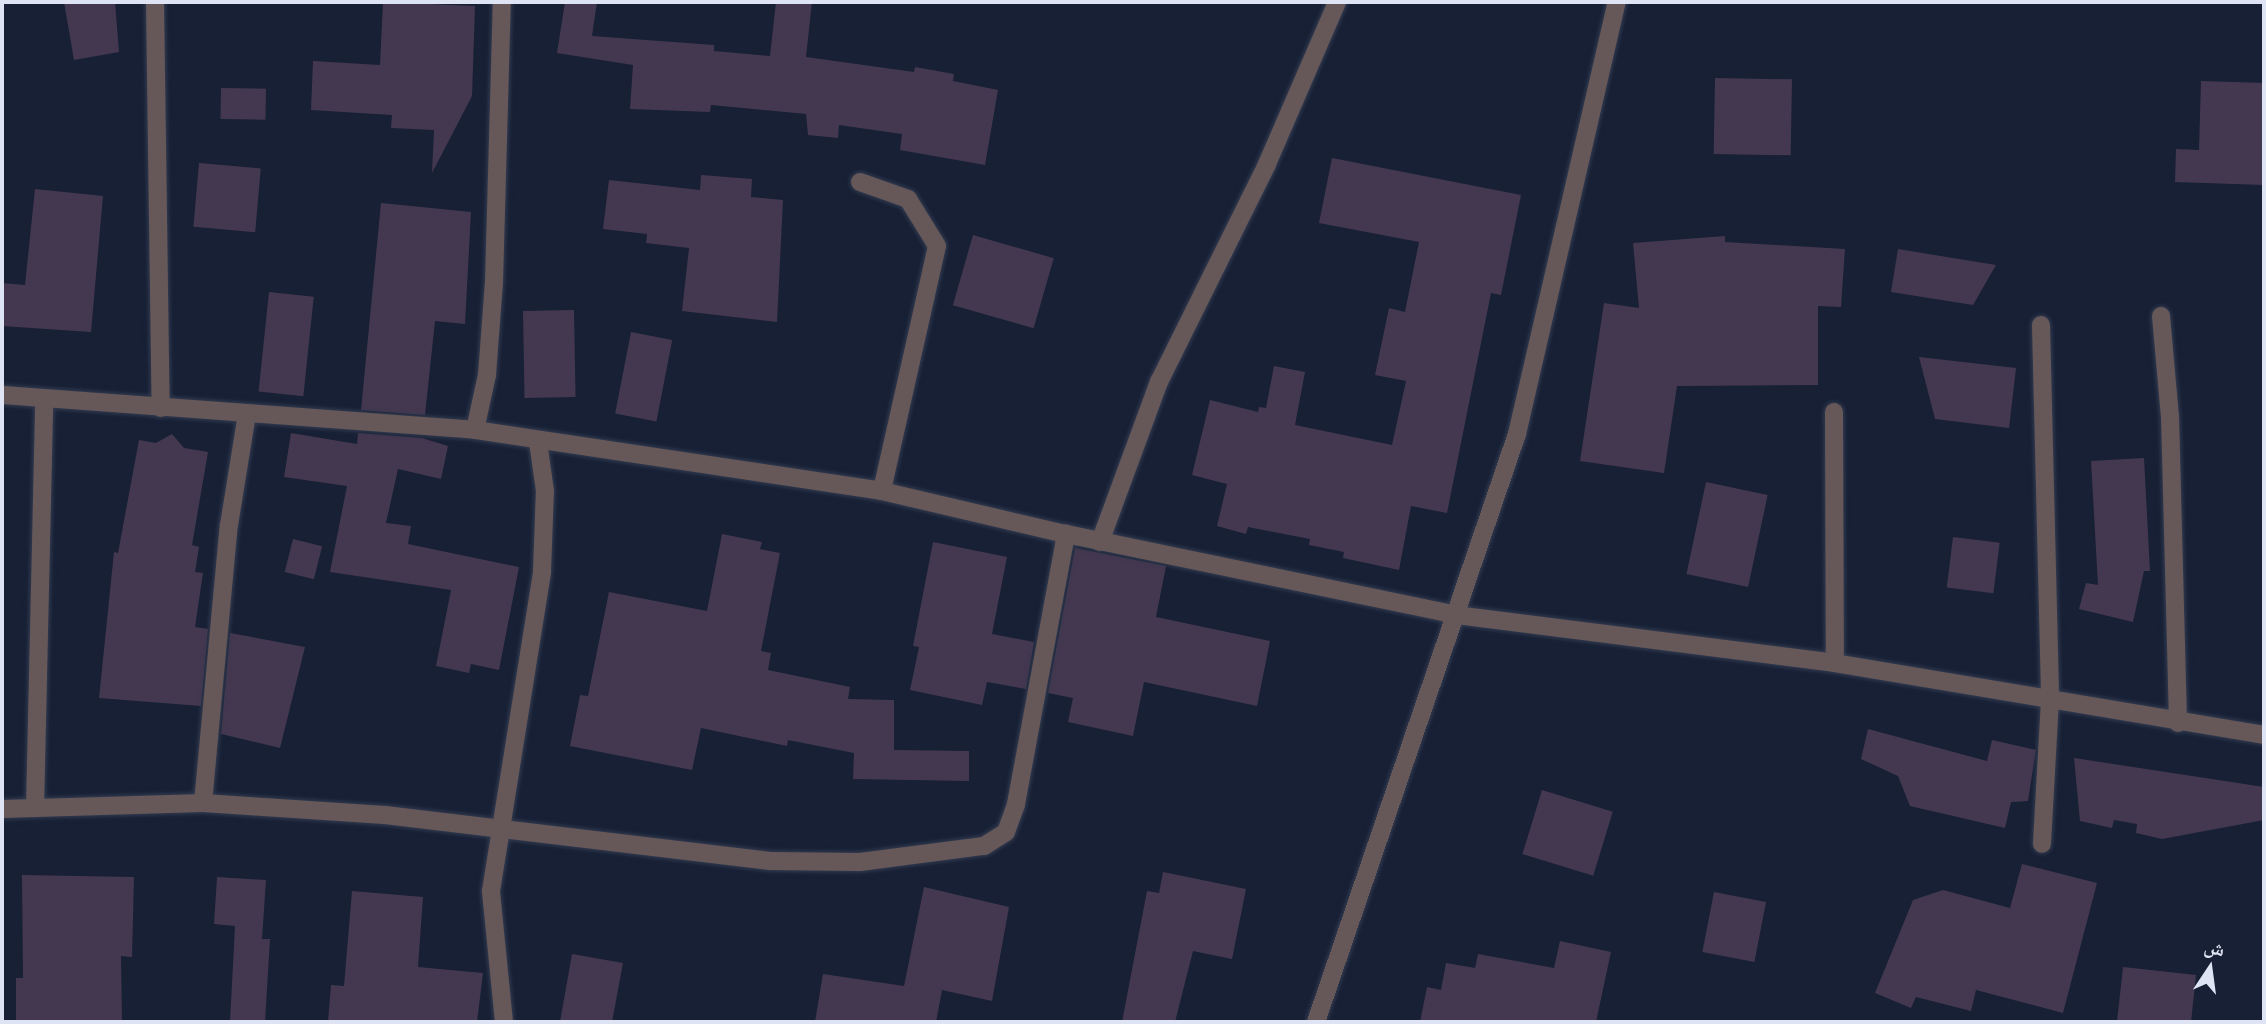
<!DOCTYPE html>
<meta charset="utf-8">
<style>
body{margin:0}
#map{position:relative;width:2266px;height:1024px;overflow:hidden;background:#172035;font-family:"IBM Plex Sans","Noto Naskh Arabic",sans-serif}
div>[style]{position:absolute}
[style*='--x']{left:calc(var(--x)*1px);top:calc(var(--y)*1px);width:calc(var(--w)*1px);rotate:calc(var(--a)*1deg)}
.building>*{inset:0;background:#443850;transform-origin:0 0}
.roads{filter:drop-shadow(0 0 2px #333b50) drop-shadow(0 0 2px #333b50)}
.minor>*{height:18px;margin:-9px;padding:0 9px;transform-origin:9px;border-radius:9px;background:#665859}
span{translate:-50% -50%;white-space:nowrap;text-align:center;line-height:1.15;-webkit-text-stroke:5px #172035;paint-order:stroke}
.frame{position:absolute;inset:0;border:4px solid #dee4f3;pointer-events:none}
.north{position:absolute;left:2175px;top:933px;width:70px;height:70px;-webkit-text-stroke:5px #172035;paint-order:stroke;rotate:13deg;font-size:19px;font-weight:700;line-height:28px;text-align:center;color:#dee4f3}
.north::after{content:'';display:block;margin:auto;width:24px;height:32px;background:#dee4f3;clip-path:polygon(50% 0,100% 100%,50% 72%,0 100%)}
</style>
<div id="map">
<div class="building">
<div style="clip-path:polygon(64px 2px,115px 2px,119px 52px,74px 60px)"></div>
<div style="clip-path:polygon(383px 2px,475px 6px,472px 96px,432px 173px,434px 130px,391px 128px,392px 115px,311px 110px,313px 61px,380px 65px)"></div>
<div style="clip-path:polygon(565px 2px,597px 2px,592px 36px,714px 45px,714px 51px,770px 56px,776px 2px,812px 2px,806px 57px,914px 72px,915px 67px,954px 74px,953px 81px,998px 90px,985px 165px,900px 150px,902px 134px,839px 125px,838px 138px,808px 135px,806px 114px,711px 105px,710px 112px,630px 109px,633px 65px,557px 53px)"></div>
<div style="left:1715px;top:78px;width:77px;height:76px;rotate:1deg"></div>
<div style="clip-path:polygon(2201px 81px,2264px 83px,2264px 185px,2175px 182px,2176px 149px,2199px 150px)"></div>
<div style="left:221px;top:88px;width:45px;height:31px;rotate:1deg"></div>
<div style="clip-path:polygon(1332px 158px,1521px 195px,1501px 295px,1491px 293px,1447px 513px,1411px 506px,1399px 570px,1343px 558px,1344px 552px,1309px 545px,1310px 539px,1248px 527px,1246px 534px,1217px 526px,1227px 484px,1192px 475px,1210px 400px,1258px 412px,1259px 407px,1266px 408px,1274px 366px,1305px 372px,1295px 425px,1392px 445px,1406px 381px,1375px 375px,1389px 308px,1405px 312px,1419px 242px,1319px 223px)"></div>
<div style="left:199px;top:163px;width:62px;height:64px;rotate:5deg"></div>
<div style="clip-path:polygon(701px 175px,752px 179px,751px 197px,783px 200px,777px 322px,682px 311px,689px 248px,646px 243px,647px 234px,603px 229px,609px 180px,700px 190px)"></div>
<div style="clip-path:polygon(35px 189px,103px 196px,91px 332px,2px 326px,2px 283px,25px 285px)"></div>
<div style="clip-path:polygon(381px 203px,471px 212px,465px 324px,435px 321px,425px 415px,361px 410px)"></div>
<div style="left:973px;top:235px;width:84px;height:73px;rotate:16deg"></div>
<div style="clip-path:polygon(1725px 236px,1725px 242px,1845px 249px,1841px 307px,1818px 306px,1818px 385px,1677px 386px,1664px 473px,1580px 461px,1604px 303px,1639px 308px,1633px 243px)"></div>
<div style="clip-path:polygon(1898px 249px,1996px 265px,1973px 305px,1891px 292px)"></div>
<div style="left:269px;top:292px;width:45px;height:100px;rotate:6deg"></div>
<div style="left:574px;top:310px;width:87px;height:51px;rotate:89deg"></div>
<div style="left:631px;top:332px;width:42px;height:83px;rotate:11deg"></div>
<div style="clip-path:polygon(1919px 357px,2016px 368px,2009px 428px,1935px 419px)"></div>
<div style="clip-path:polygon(291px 433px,357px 444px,358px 433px,422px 438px,448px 446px,441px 479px,398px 469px,386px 523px,411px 526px,408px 544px,519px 567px,499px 670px,471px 664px,469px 673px,436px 666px,451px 590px,330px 572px,347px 486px,284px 477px)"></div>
<div style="clip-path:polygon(172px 434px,184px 448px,208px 452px,192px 545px,199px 547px,195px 572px,203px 573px,195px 627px,208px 629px,201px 706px,99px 698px,114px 552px,118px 553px,139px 440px,156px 443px)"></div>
<div style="clip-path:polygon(2144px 458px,2150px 571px,2144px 571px,2133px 622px,2079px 609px,2086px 583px,2098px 585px,2091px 461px)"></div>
<div style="left:1706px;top:482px;width:63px;height:94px;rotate:12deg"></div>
<div style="clip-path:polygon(722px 534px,762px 542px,760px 549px,780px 553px,761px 651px,771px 653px,768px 670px,850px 687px,848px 699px,894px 700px,894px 750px,969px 751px,969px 781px,853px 779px,854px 753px,788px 740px,787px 746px,701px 728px,692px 770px,570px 746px,580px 695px,588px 696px,609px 592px,707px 611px)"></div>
<div style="left:1953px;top:537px;width:47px;height:51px;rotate:7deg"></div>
<div style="left:293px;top:539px;width:30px;height:34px;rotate:14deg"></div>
<div style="clip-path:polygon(933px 542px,1007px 557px,992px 634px,1034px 642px,1026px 689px,987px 682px,982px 705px,910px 690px,919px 647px,913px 646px)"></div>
<div style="clip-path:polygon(1075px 548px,1166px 566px,1156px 617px,1270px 641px,1257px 706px,1144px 682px,1133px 736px,1068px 722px,1073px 698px,1048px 693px)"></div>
<div style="clip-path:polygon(230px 633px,305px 647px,280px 748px,221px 734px)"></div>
<div style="clip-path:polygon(1868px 729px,1987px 761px,1992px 740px,2036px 750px,2028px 801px,2011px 802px,2005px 828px,1910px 806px,1898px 776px,1861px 759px)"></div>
<div style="clip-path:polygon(2074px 758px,2264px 787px,2264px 820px,2162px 839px,2136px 833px,2137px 824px,2114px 820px,2112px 828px,2080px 821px)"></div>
<div style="left:1542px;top:790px;width:74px;height:67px;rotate:17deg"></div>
<div style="clip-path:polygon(2022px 864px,2097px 883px,2063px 1013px,1976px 990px,1971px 1011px,1916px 997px,1911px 1008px,1875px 993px,1913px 900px,1943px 890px,2010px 908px)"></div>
<div style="clip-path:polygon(1163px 872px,1246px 889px,1232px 959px,1193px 951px,1175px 1022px,1122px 1022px,1147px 891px,1159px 893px)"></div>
<div style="clip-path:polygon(22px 875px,134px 877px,132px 957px,121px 956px,122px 1022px,16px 1022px,16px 978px,23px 978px)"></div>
<div style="clip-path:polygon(217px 877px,266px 880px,262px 939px,270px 939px,265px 1022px,230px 1022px,235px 926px,214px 924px)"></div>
<div style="clip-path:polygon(924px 887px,1009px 907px,992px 1001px,942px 990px,936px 1022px,815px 1022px,823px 974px,904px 986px)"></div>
<div style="clip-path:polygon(352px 891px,423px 897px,418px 967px,483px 973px,477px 1022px,328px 1022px,331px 985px,344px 986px)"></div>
<div style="left:1714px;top:892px;width:53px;height:61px;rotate:11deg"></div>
<div style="clip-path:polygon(1560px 941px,1611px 952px,1596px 1022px,1420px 1022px,1427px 987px,1441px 990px,1446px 963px,1475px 968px,1478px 954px,1554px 968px)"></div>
<div style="clip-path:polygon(572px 954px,623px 963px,612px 1022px,560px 1022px)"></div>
<div style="clip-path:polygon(2123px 967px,2196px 975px,2191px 1022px,2117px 1022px)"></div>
</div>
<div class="roads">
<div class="minor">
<div style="--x:155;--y:2;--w:406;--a:89.2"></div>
<div style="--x:860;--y:182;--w:51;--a:19.5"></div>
<div style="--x:908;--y:199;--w:55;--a:58.3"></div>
<div style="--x:937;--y:246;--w:251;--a:102.7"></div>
<div style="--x:2161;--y:316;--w:100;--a:84.9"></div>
<div style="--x:2170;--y:416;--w:307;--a:88.5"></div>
<div style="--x:2041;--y:325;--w:375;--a:88.6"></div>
<div style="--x:2050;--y:700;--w:144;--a:93.2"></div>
<div style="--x:2;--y:395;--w:474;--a:4.2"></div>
<div style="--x:475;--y:430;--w:412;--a:8.5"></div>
<div style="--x:882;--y:491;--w:189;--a:13.2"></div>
<div style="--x:1066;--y:534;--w:398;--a:11.7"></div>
<div style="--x:1456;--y:615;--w:382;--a:7.2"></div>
<div style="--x:1835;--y:663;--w:435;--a:9.5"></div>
<div style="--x:1834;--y:412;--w:251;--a:89.8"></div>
<div style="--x:475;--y:430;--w:56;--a:-77.7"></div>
<div style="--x:487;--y:375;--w:93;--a:-85.7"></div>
<div style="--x:494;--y:282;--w:280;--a:-88.4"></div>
<div style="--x:1100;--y:542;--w:171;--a:-69.8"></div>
<div style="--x:1159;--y:382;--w:243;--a:-63.6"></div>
<div style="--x:1267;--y:164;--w:176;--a:-66.6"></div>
<div style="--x:203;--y:803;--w:279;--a:-84.7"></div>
<div style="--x:229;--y:525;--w:112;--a:-80.8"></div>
<div style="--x:35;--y:808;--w:409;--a:-88.7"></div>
<div style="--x:2;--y:809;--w:201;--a:-1.7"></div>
<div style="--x:203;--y:803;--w:182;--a:3.8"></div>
<div style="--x:385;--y:815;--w:388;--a:6.8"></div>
<div style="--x:770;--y:861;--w:90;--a:0.6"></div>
<div style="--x:860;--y:862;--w:125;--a:-7.4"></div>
<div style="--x:984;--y:846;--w:26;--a:-32"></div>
<div style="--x:1006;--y:832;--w:30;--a:-70"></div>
<div style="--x:1016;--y:804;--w:275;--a:-79.5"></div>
<div style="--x:504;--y:1022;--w:132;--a:-95.7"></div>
<div style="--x:491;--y:891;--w:324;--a:-80.9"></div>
<div style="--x:542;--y:571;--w:80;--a:-87.9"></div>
<div style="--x:545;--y:491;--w:49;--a:-98.1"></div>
<div style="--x:1316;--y:1022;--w:621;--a:-71.13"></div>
<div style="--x:1517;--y:434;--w:443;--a:-77"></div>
</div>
</div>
<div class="frame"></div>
<div class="north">ش</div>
</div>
